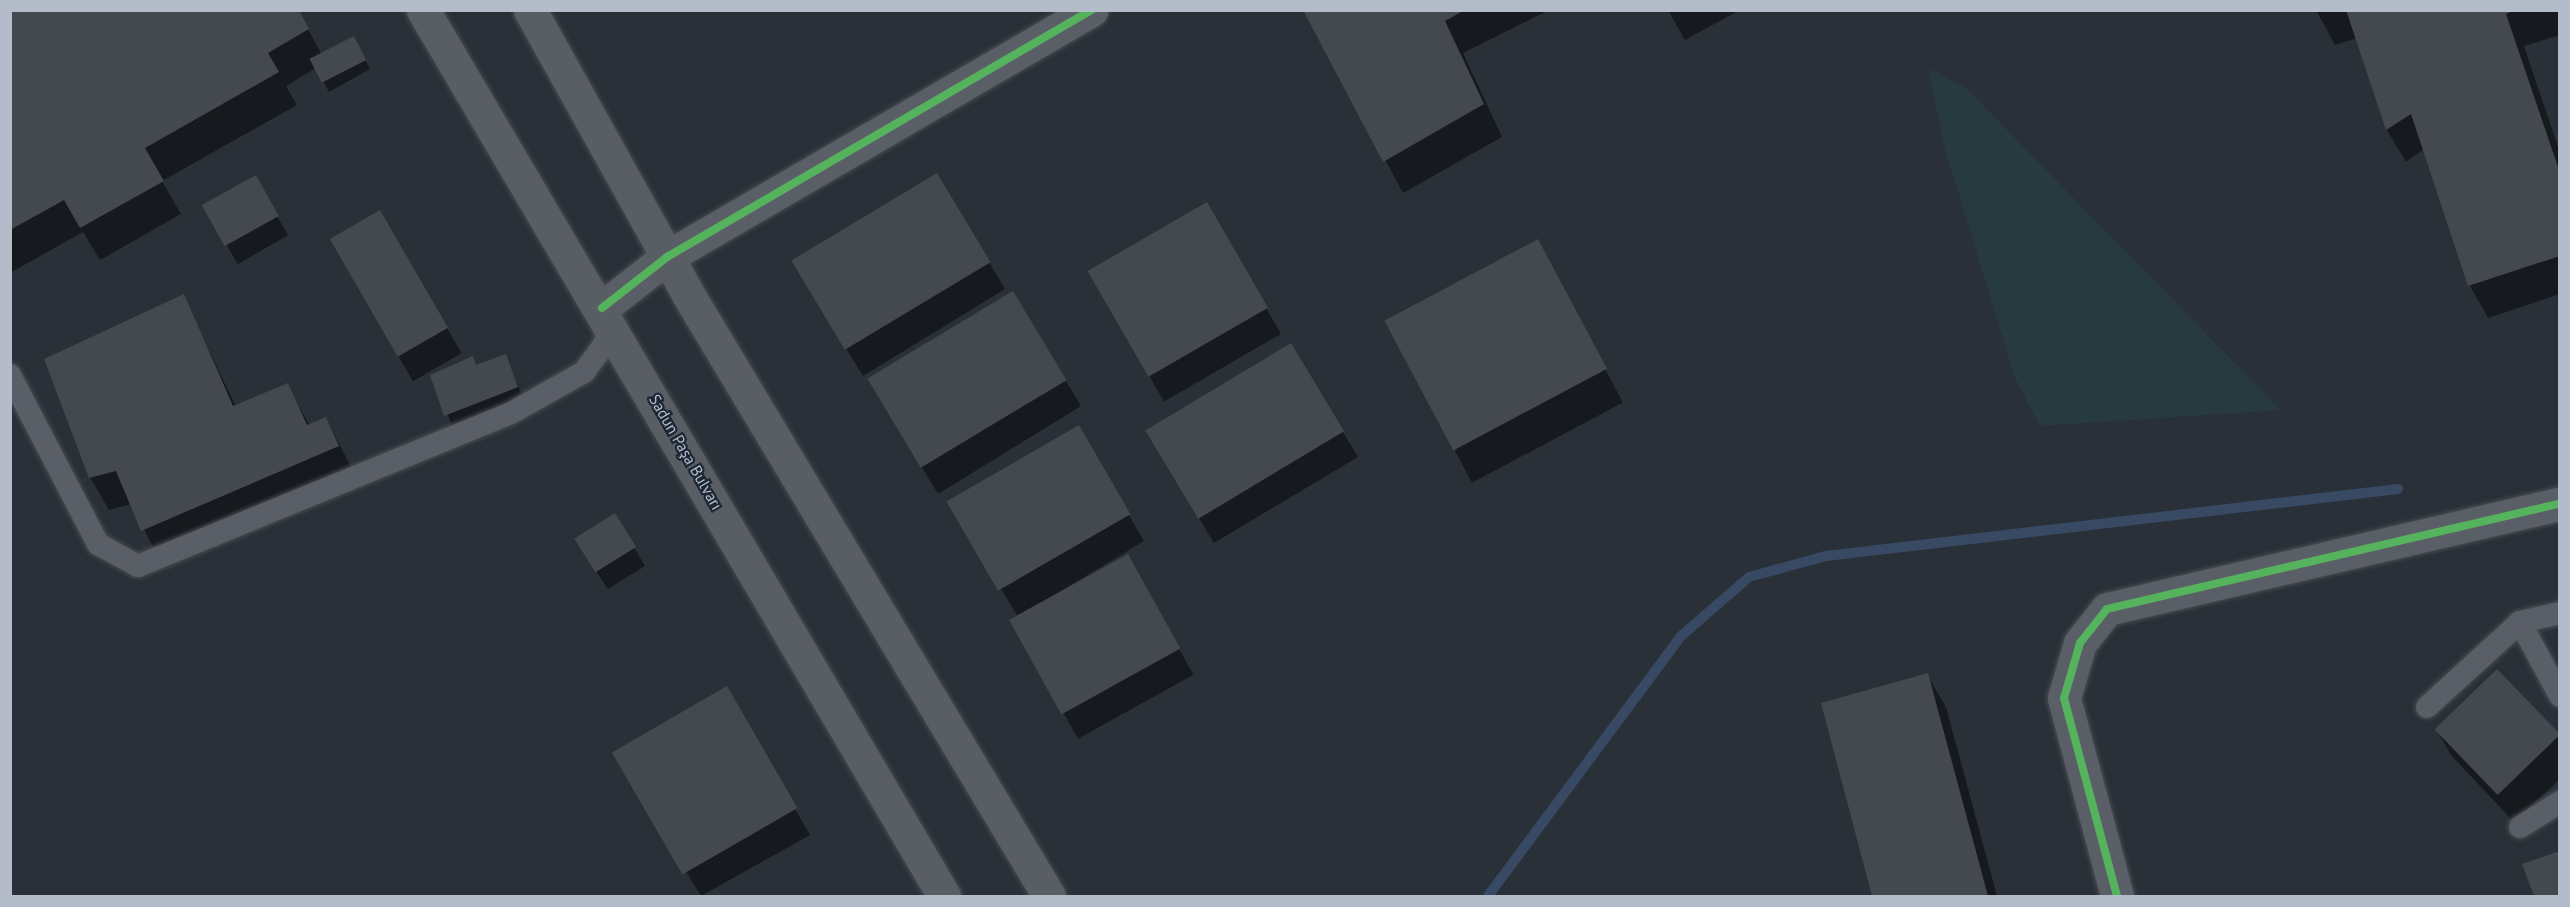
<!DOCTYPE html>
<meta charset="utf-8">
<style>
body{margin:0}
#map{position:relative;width:2570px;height:907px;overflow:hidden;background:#2a3038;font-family:"PT Sans",sans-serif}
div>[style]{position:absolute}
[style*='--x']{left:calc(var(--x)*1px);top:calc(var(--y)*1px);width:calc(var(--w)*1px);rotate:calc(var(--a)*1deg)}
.green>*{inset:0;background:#273a3e}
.shadow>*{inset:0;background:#0007;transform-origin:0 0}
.stream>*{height:10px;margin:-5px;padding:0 5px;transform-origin:5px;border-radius:5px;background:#384963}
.building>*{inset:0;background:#444950;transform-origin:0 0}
.roads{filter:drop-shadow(0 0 2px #484c53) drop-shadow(0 0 2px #484c53)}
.service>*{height:22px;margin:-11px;padding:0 11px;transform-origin:11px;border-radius:11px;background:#5a5e66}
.minor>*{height:33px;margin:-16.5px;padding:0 16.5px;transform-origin:16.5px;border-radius:16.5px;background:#5a5e66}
.secondary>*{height:33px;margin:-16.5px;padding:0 16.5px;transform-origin:16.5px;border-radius:16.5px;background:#595d64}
.cycleway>*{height:8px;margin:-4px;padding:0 4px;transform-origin:4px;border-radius:4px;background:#56b35d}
span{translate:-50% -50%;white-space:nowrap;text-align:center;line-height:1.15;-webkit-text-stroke:4.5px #1d2633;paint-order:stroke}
.street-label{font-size:16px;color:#b4bcc9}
.frame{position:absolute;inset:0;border:12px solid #b4bcc9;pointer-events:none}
</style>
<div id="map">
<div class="green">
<div style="clip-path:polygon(1928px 68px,1966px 88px,2281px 410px,2040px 426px,2015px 378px,1945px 149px)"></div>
</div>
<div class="shadow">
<div style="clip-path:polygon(10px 10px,298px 10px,322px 55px,353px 38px,370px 69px,329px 92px,316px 68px,286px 86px,297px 105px,162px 181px,181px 214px,100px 260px,83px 232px,10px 273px)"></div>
<div style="clip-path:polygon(1305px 10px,1549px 10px,1463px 53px,1502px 137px,1403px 193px)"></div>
<div style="clip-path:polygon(1668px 10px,1740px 10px,1685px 40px)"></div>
<div style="clip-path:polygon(2316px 10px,2558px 10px,2560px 35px,2524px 46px,2560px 153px,2560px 294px,2488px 318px,2470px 286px,2424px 149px,2406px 162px,2387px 130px,2357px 38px,2335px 45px)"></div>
<div style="clip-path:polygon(937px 175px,1005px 289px,863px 376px,809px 288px)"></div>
<div style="left:255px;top:178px;width:66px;height:58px;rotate:60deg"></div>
<div style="left:1206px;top:204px;width:150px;height:135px;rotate:60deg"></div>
<div style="left:380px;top:212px;width:163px;height:56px;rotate:60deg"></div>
<div style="left:1537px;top:241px;width:183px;height:171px;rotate:62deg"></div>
<div style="clip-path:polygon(183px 296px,236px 407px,287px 384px,309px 425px,326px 418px,357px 479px,161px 562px,131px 504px,109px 510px,90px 477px)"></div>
<div style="clip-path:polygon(505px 356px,527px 406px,455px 433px,432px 376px,472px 358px,477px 366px)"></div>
<div style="clip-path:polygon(1066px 381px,1081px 406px,938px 494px,885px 406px)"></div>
<div style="clip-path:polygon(1078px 427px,1144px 541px,1018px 617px,964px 528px)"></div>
<div style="clip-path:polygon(1343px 432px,1358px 457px,1214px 543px,1162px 457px)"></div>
<div style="clip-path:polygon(615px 515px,645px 566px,608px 589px,587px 558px)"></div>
<div style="left:1142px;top:582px;width:106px;height:132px;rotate:61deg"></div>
<div style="clip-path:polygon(2497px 671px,2560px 737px,2560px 779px,2514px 822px,2451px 755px,2436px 729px)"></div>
<div style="clip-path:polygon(1927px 675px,1946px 707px,1997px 896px,1874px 896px,1823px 704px)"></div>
<div style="clip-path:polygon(726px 688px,810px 835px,701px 896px,630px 780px)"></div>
</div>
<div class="stream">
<div style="--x:1488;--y:896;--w:322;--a:-53.4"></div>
<div style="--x:1680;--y:637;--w:91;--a:-41"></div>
<div style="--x:1749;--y:577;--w:80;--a:-15.3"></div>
<div style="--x:1826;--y:556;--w:576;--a:-6.68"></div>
</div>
<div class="building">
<div style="clip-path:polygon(10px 10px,299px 10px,309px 29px,268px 53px,279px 72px,145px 148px,164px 181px,80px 228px,64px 200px,10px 230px)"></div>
<div style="clip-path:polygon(1303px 10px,1465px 10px,1445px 21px,1484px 104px,1383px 162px)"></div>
<div style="clip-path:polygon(2346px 10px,2515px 10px,2506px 14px,2560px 173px,2560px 256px,2468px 286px,2411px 114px,2386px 130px)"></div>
<div style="left:354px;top:36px;width:27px;height:50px;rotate:63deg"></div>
<div style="left:937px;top:173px;width:104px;height:170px;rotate:59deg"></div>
<div style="left:256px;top:175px;width:47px;height:62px;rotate:61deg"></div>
<div style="left:1207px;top:202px;width:122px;height:138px;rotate:60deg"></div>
<div style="left:380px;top:210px;width:136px;height:58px;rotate:60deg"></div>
<div style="left:1538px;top:239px;width:147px;height:174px;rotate:62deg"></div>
<div style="left:1013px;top:291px;width:104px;height:170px;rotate:59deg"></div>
<div style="clip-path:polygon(184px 294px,233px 406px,288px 383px,307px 425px,326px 417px,339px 446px,141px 531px,116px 471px,89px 478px,44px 359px)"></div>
<div style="left:1291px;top:343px;width:103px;height:170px;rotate:59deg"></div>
<div style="clip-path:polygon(506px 354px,518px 387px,444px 416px,430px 375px,473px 356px,476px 365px)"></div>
<div style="left:1079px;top:425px;width:103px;height:153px;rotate:60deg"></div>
<div style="left:615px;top:513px;width:40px;height:48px;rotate:58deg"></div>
<div style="left:1128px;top:554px;width:108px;height:136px;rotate:61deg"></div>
<div style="left:2497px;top:669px;width:91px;height:87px;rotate:46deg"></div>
<div style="clip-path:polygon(1928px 673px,1988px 896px,1872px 896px,1821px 703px)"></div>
<div style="left:727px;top:686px;width:141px;height:133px;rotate:60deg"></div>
<div style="clip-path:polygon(2560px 851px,2560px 896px,2534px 896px,2522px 864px)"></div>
</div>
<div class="roads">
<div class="service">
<div style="--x:10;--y:375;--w:191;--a:62.5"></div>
<div style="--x:98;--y:544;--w:46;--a:28.8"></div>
<div style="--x:138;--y:566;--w:403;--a:-22.3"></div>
<div style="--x:511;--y:413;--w:84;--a:-29.3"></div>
<div style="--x:584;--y:372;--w:39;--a:-54"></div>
<div style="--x:607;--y:340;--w:21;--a:-101"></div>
<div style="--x:2520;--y:622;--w:84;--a:61.6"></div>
<div style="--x:2427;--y:707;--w:126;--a:-42.4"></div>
<div style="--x:2520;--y:622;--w:41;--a:-12.7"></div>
<div style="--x:2520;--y:827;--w:47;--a:-32"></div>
</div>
<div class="minor">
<div style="--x:602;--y:308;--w:83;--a:-38.1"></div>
<div style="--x:667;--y:257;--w:491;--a:-30.2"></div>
<div style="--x:2117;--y:896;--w:205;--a:-105"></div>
<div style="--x:2064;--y:698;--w:57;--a:-73.8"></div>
<div style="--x:2080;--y:643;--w:43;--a:-51.5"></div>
<div style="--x:2107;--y:609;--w:465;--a:-13.1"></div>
</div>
<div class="secondary">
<div style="--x:423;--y:10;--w:1028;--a:59.54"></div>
<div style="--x:530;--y:10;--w:327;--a:60.9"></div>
<div style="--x:689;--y:296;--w:700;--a:59.04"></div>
</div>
</div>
<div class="cycleway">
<div style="--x:602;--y:308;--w:83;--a:-38.1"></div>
<div style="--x:667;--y:257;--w:491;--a:-30.2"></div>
<div style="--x:2117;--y:896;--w:205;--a:-105"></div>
<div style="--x:2064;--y:698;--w:57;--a:-73.8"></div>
<div style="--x:2080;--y:643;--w:43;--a:-51.5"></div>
<div style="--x:2107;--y:609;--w:465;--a:-13.1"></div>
</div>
<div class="street-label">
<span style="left:686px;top:452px;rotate:60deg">Sadun Paşa Bulvarı</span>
</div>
<div class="frame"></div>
</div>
